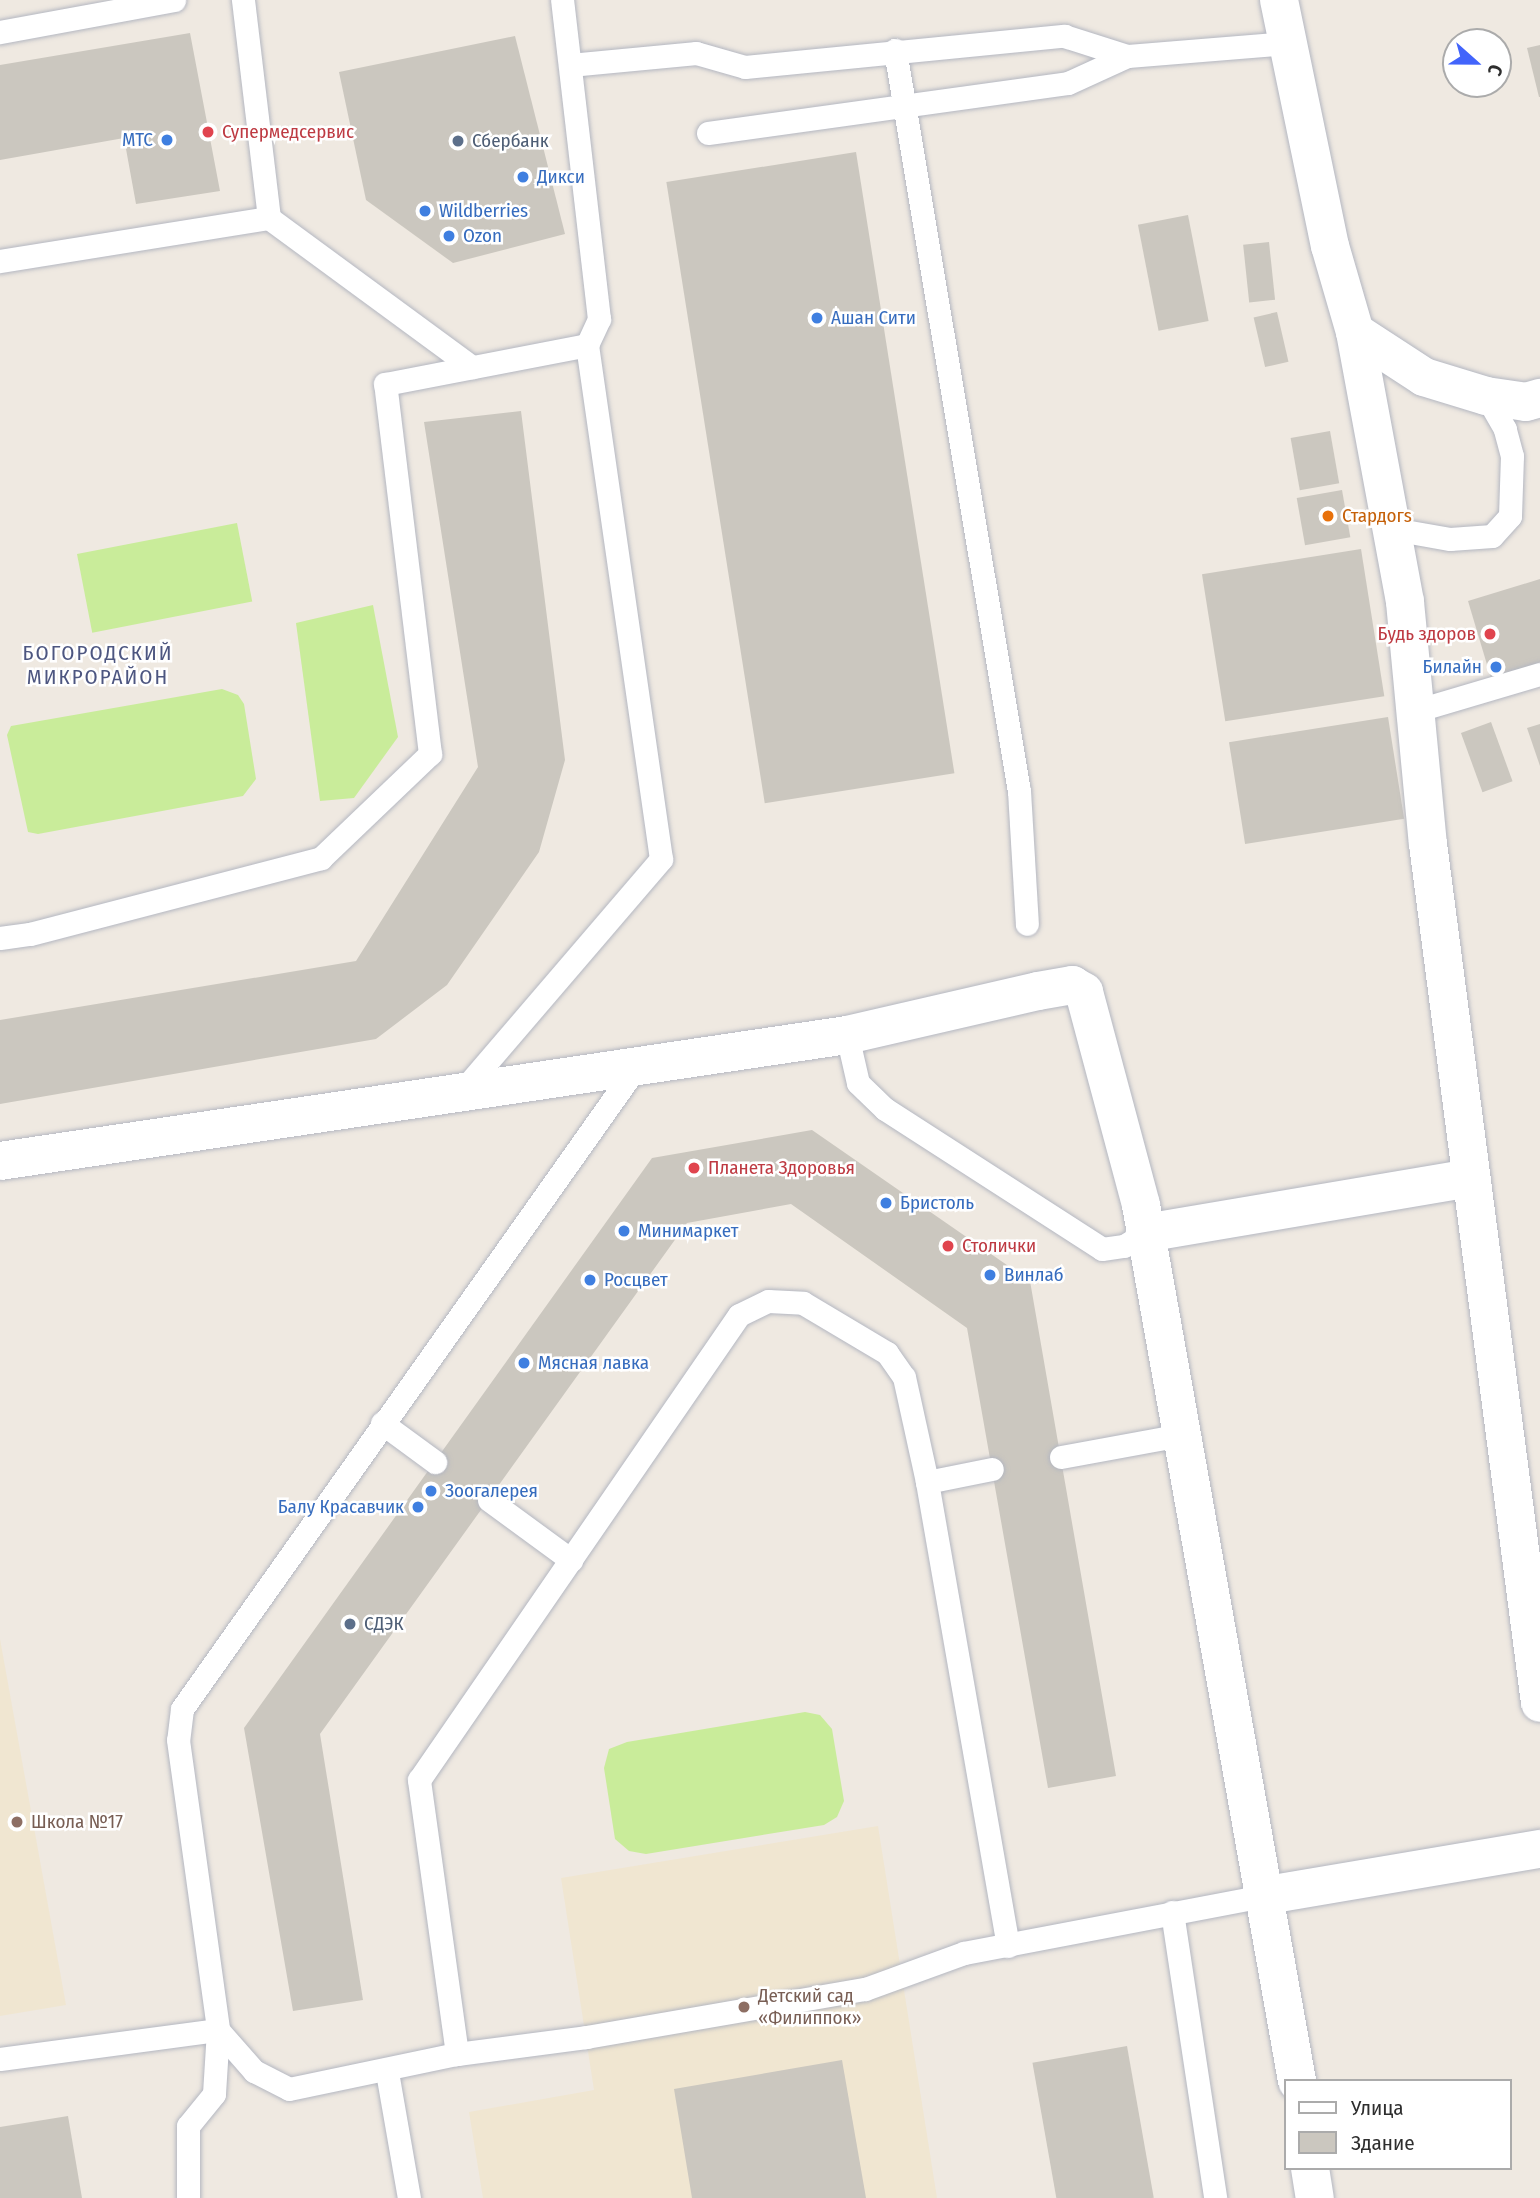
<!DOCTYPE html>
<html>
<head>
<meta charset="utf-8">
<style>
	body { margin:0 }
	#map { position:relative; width:1540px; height:2198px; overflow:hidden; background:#efe9e1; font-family:"Fira Sans Condensed",sans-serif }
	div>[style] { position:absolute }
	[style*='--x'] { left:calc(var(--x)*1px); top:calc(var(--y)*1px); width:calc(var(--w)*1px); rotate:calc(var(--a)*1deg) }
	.education>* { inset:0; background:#f0e6d1 }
	.pitch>* { inset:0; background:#c9ec9a; transform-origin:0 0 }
	.building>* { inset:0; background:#cbc7bf; transform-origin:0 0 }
	.roads { filter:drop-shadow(0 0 2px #b4b7c1) drop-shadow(0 0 2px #b4b7c1) }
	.lane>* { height:23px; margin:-11.5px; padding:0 11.5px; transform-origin:11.5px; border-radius:11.5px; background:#fff }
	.street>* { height:38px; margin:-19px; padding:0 19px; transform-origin:19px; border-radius:19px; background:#fff }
	.secondary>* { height:38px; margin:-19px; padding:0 19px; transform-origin:19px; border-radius:19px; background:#fff }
	.dots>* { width:19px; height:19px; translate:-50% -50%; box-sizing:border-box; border:4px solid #fff; border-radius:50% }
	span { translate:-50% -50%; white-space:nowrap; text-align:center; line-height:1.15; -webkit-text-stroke:5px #fff; paint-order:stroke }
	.health-label { font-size:19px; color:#be3a42 }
	.left { translate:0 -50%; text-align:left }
	.right { translate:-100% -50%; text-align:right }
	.shop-label { font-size:19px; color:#366cbe }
	.service-label { font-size:19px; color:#4e5e75 }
	.food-label { font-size:19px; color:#c56008 }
	.education-label { font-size:19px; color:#785e54 }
	.neighbourhood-label { font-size:21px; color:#4d5680; letter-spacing:2px }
	.legend { position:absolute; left:1284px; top:2079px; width:228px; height:91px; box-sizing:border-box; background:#fff; border:2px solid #ababab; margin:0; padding:9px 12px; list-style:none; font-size:21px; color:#2e2e2e }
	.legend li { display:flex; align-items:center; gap:14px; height:35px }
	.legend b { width:35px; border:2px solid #ababab }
	.north { position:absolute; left:1442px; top:28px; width:70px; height:70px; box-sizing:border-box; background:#fff; border:2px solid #ababab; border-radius:50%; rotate:111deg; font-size:19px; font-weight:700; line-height:28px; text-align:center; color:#2e2e2e }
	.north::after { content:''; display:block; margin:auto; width:24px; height:32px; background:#4264fb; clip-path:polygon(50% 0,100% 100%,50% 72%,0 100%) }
</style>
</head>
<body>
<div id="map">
	<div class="education">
		<div style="clip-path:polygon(0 1639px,66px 2005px,0 2016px)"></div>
		<div style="clip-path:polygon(878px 1826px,937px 2198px,483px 2198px,469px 2112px,594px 2090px,561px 1878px)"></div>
	</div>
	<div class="pitch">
		<div style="left:237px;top:523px;width:80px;height:163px;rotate:79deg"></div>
		<div style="clip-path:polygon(373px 605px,398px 737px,354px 798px,320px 801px,296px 623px)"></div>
		<div style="clip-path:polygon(222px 689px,238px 695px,244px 704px,256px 779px,243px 796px,38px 834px,28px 832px,7px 735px,11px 726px)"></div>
		<div style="clip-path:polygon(805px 1712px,820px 1715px,832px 1729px,844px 1801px,837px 1817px,824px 1825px,646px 1854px,629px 1851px,615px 1839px,604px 1768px,609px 1749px,627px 1742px)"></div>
	</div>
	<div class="building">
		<div style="clip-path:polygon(190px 33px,220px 191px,136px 204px,124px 138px,0 160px,0 65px)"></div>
		<div style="clip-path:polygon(515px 36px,565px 234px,453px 263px,366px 200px,339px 72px)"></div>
		<div style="clip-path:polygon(1540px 45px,1540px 97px,1539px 97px,1527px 48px)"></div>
		<div style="left:856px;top:152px;width:629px;height:192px;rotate:81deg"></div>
		<div style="left:1188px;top:215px;width:108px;height:51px;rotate:79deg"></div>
		<div style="left:1269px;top:242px;width:58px;height:26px;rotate:84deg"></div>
		<div style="left:1277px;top:312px;width:51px;height:24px;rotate:77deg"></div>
		<div style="clip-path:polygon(521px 411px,565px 760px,539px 852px,447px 985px,376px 1039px,0 1104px,0 1020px,356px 961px,478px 767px,424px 422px)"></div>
		<div style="left:1330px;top:431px;width:53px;height:40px;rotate:80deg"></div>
		<div style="left:1342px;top:490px;width:48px;height:46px;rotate:80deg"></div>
		<div style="left:1361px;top:549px;width:149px;height:161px;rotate:81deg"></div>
		<div style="clip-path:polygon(1540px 579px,1540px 663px,1491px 678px,1468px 601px)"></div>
		<div style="left:1388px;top:717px;width:103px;height:161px;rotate:81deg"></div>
		<div style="left:1491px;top:722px;width:63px;height:32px;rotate:70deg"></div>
		<div style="clip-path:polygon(1540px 724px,1540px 766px,1527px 728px)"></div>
		<div style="clip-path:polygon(812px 1130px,1030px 1281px,1116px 1776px,1048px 1788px,967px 1328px,791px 1204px,687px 1223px,320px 1734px,363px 2000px,293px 2011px,244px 1728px,652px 1158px)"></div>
		<div style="left:1127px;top:2046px;width:154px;height:96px;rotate:80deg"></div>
		<div style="clip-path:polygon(842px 2060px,866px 2198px,692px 2198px,674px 2089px)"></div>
		<div style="clip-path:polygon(68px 2116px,82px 2198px,0 2198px,0 2127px)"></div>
	</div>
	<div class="roads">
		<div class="lane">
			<div style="--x:243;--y:0;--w:220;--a:83.2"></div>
			<div style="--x:269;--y:218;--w:252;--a:36.3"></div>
			<div style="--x:0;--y:32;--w:177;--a:-10.4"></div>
			<div style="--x:895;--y:50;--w:751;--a:80.5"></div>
			<div style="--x:1019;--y:791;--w:133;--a:86.6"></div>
			<div style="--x:570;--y:65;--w:127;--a:-5.4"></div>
			<div style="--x:696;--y:53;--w:51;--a:15.9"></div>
			<div style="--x:745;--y:67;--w:321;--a:-5.6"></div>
			<div style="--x:1064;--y:36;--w:66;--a:17.6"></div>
			<div style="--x:708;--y:133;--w:363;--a:-7.9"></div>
			<div style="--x:1068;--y:83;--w:65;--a:-24.6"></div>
			<div style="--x:1127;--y:56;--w:162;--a:-4.6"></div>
			<div style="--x:0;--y:261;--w:272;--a:-9.1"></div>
			<div style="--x:1393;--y:529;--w:58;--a:10"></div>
			<div style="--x:1450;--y:539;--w:42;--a:-4.1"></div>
			<div style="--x:1492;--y:536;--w:27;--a:-48"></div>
			<div style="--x:1510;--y:516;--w:60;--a:-88.1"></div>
			<div style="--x:1512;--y:456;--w:28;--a:-105"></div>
			<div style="--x:1505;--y:429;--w:38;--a:-120"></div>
			<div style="--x:1415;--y:711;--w:130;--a:-16.5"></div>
			<div style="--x:0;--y:938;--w:30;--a:-8"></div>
			<div style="--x:30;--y:934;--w:301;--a:-14.6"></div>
			<div style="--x:321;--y:858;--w:151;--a:-43.7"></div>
			<div style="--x:430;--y:754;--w:373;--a:-96.9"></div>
			<div style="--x:385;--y:384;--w:206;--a:-10.9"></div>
			<div style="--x:847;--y:1035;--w:49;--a:77.1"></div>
			<div style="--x:858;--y:1083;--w:37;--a:44"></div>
			<div style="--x:885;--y:1109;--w:258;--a:32.8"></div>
			<div style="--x:1102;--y:1249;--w:22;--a:-8"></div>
			<div style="--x:1124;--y:1246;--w:25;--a:-32"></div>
			<div style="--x:639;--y:1063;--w:791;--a:125.28"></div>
			<div style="--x:182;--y:1709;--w:31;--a:97"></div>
			<div style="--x:178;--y:1740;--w:293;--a:82.1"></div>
			<div style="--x:218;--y:2030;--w:55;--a:48.7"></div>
			<div style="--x:254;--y:2071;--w:39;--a:27"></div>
			<div style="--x:289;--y:2089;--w:172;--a:-11.8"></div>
			<div style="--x:457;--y:2054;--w:277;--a:-97.9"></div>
			<div style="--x:419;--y:1780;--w:564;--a:-55.47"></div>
			<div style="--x:739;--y:1315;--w:32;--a:-26"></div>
			<div style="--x:768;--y:1301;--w:35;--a:3"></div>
			<div style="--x:803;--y:1303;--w:98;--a:30.8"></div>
			<div style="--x:887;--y:1353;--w:29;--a:55"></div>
			<div style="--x:904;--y:1377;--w:107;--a:77.6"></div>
			<div style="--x:927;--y:1482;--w:471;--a:80.1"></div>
			<div style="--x:464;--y:1089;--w:303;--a:-49.4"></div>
			<div style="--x:661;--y:859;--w:519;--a:-98.19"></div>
			<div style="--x:587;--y:345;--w:29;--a:-65"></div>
			<div style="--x:599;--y:319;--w:321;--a:-96.6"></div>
			<div style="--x:382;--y:1423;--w:66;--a:36.3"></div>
			<div style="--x:1061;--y:1457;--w:122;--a:-10.4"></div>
			<div style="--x:927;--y:1482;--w:66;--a:-11.3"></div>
			<div style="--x:489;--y:1500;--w:102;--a:36.2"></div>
			<div style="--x:1172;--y:1912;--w:289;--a:81.4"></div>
			<div style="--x:457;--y:2054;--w:130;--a:-7.5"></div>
			<div style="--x:586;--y:2037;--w:283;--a:-9.8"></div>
			<div style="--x:865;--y:1989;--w:105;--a:-20"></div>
			<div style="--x:964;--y:1953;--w:309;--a:-10.8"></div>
			<div style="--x:0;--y:2059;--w:220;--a:-7.6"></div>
			<div style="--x:218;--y:2030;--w:64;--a:93.6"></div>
			<div style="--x:214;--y:2094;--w:41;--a:129.1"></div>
			<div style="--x:188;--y:2126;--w:72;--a:90"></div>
			<div style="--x:387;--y:2072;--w:128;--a:80.1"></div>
		</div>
		<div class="street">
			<div style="--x:0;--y:1161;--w:856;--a:-8.46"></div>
			<div style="--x:847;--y:1035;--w:196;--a:-13"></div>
			<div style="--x:1038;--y:991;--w:35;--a:-10"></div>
			<div style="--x:1072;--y:985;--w:14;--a:30"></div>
			<div style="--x:1084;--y:992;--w:220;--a:75"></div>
			<div style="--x:1141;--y:1205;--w:890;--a:79.9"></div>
			<div style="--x:1145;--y:1233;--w:329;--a:-9.6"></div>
			<div style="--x:1267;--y:1895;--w:277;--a:-9.6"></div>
			<div style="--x:1310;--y:2168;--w:30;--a:81"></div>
		</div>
		<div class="secondary">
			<div style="--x:1279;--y:0;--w:251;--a:78.3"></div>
			<div style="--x:1330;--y:246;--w:90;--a:73.8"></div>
			<div style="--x:1355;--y:332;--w:275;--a:79.5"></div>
			<div style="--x:1405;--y:602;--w:243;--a:84.6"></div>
			<div style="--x:1428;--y:844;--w:866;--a:82.57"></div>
			<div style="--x:1355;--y:332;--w:82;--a:33.1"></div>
			<div style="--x:1424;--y:377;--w:65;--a:17"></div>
			<div style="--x:1486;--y:396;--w:40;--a:8.5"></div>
			<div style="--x:1526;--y:402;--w:15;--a:-16"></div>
		</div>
	</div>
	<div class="dots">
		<div style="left:208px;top:132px;background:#e0444e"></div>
		<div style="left:167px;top:140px;background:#3f7fe0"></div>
		<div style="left:458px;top:141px;background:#5c6f8a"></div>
		<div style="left:523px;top:177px;background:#3f7fe0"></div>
		<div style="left:425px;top:211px;background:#3f7fe0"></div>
		<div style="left:449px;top:236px;background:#3f7fe0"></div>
		<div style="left:817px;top:318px;background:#3f7fe0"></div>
		<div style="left:1328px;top:516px;background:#e8710a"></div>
		<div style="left:1490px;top:634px;background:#e0444e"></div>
		<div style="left:1496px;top:667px;background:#3f7fe0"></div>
		<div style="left:694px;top:1168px;background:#e0444e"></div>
		<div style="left:886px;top:1203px;background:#3f7fe0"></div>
		<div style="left:624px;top:1231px;background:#3f7fe0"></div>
		<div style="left:948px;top:1246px;background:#e0444e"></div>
		<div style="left:990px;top:1275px;background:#3f7fe0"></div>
		<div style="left:590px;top:1280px;background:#3f7fe0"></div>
		<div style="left:524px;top:1363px;background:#3f7fe0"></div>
		<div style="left:431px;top:1491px;background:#3f7fe0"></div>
		<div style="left:418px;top:1507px;background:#3f7fe0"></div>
		<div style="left:350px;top:1624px;background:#5c6f8a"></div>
		<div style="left:17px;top:1822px;background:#8d6e63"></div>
		<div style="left:744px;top:2007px;background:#8d6e63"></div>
	</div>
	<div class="health-label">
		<span class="left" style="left:222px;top:132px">Супермедсервис</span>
		<span class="right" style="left:1476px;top:634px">Будь здоров</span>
		<span class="left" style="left:708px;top:1168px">Планета Здоровья</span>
		<span class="left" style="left:962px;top:1246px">Столички</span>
	</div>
	<div class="shop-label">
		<span class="right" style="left:153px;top:140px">МТС</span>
		<span class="left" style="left:537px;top:177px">Дикси</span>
		<span class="left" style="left:439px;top:211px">Wildberries</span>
		<span class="left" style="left:463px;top:236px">Ozon</span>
		<span class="left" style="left:831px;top:318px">Ашан Сити</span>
		<span class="right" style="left:1482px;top:667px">Билайн</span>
		<span class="left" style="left:900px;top:1203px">Бристоль</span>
		<span class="left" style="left:638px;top:1231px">Минимаркет</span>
		<span class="left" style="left:1004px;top:1275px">Винлаб</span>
		<span class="left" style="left:604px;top:1280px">Росцвет</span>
		<span class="left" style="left:538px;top:1363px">Мясная лавка</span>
		<span class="left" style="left:445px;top:1491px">Зоогалерея</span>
		<span class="right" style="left:404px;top:1507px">Балу Красавчик</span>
	</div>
	<div class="service-label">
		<span class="left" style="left:472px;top:141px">Сбербанк</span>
		<span class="left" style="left:364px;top:1624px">СДЭК</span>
	</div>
	<div class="food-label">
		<span class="left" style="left:1342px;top:516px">Стардогs</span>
	</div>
	<div class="education-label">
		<span class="left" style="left:31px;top:1822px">Школа №17</span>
		<span class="left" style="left:758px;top:2007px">Детский сад<br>«Филиппок»</span>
	</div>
	<div class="neighbourhood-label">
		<span style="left:98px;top:665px">БОГОРОДСКИЙ<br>МИКРОРАЙОН</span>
	</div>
	<ul class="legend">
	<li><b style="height:9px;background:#fff"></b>Улица</li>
	<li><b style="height:19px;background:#cbc7bf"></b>Здание</li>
	</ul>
	<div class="north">С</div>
</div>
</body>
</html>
